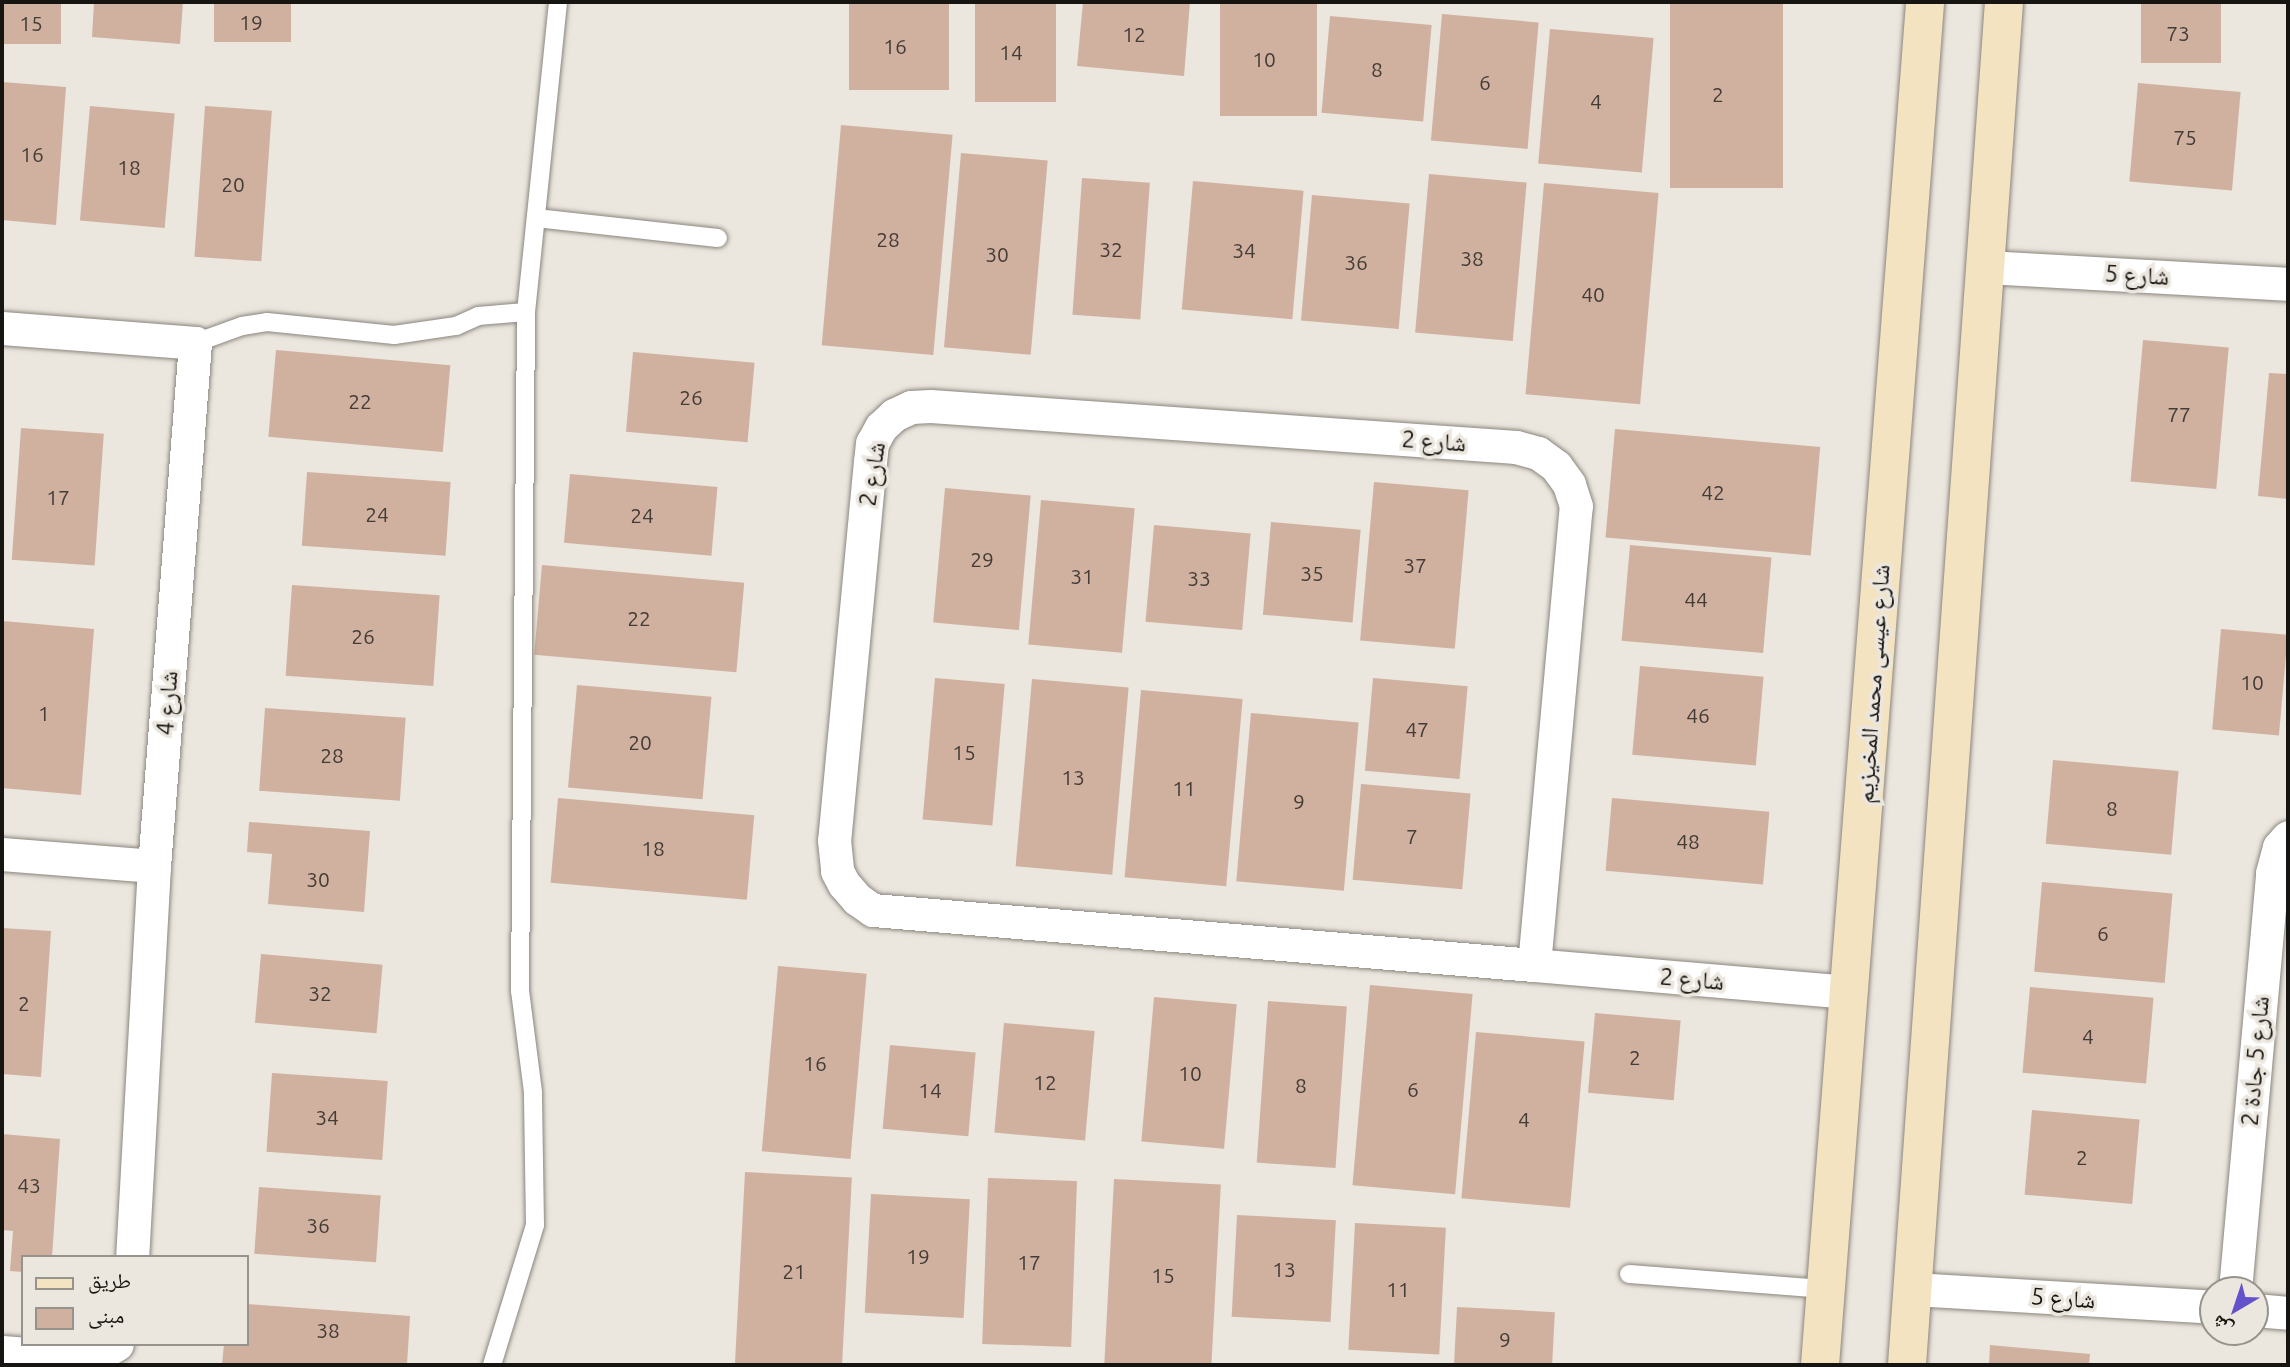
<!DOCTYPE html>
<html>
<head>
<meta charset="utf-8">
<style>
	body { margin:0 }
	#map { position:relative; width:2290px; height:1367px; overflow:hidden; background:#ebe6de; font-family:Ubuntu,"Noto Naskh Arabic",sans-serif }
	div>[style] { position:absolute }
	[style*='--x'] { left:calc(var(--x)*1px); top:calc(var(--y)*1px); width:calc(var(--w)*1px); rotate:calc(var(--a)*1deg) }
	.building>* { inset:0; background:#d0b1a0; transform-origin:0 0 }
	.roads { filter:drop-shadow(0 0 2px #8a867e) drop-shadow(0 0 2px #8a867e) }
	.lane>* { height:18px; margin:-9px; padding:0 9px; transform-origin:9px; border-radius:9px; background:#fff }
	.street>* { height:33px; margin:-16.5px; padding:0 16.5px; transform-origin:16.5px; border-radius:16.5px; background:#fff }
	.secondary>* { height:38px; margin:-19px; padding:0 19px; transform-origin:19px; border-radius:19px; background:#f4e3c1 }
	span { translate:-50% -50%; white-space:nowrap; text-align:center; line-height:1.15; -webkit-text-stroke:7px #ebe6de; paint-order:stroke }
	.number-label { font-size:21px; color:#443c36 }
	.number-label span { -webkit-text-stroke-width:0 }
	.street-label { font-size:24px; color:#161512 }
	.frame { position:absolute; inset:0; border:4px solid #161512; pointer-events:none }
	.legend { position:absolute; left:21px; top:1255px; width:228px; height:91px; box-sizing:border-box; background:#ebe6de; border:2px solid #96928c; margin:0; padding:9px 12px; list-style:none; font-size:21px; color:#161512 }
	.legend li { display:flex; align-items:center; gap:14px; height:35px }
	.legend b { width:35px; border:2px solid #96928c }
	.north { position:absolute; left:2199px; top:1276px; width:70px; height:70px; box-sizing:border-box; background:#ebe6de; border:2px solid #96928c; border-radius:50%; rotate:219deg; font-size:19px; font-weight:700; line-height:28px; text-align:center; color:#161512 }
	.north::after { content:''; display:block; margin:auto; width:24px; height:32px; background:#6452cb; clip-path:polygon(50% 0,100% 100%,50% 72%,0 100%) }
</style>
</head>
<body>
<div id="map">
	<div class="building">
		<div style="left:2px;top:2px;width:59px;height:42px"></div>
		<div style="clip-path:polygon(94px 2px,183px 2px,180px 44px,92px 37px)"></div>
		<div style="left:214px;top:2px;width:77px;height:40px"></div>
		<div style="left:849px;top:2px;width:100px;height:88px"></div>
		<div style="left:975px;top:2px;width:81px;height:100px"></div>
		<div style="clip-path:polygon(1083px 2px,1190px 2px,1184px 76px,1077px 66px)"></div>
		<div style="left:1220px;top:2px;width:97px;height:114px"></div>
		<div style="left:1670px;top:2px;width:113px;height:186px"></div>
		<div style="left:2141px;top:2px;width:80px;height:61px"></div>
		<div style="left:1442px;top:14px;width:97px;height:127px;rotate:5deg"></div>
		<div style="left:1330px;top:16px;width:102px;height:97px;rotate:5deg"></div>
		<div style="left:1550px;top:29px;width:104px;height:135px;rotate:5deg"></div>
		<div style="clip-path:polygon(2px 82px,66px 87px,56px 225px,2px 220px)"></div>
		<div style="left:2138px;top:83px;width:103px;height:99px;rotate:5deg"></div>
		<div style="left:90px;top:106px;width:85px;height:115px;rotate:5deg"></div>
		<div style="left:205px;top:106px;width:67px;height:151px;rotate:4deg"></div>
		<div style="left:841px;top:125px;width:112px;height:221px;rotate:5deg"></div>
		<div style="left:961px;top:153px;width:87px;height:195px;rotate:5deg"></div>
		<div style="left:1429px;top:174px;width:98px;height:159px;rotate:5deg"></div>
		<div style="left:1082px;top:178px;width:68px;height:137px;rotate:4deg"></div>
		<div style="left:1193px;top:181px;width:111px;height:129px;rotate:5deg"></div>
		<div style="left:1544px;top:183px;width:115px;height:212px;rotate:5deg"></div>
		<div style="left:1312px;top:195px;width:98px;height:126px;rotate:5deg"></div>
		<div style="left:2143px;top:340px;width:86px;height:142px;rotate:5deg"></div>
		<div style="left:276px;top:350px;width:175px;height:87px;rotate:5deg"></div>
		<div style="left:633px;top:352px;width:122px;height:80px;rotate:5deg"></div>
		<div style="clip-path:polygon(2269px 373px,2288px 374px,2288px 499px,2258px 496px)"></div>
		<div style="left:21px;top:428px;width:83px;height:132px;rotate:4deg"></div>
		<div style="left:1615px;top:429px;width:206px;height:109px;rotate:5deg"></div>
		<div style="left:307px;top:472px;width:144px;height:74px;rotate:4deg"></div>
		<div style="left:570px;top:474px;width:148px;height:69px;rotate:5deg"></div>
		<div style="left:1374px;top:482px;width:95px;height:159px;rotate:5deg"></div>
		<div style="left:945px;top:488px;width:86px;height:135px;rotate:5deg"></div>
		<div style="left:1041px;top:500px;width:94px;height:145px;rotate:5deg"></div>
		<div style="left:1271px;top:522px;width:90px;height:93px;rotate:5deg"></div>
		<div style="left:1154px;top:525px;width:97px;height:97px;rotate:5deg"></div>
		<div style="left:1630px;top:545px;width:142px;height:96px;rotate:5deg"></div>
		<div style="left:542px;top:565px;width:203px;height:90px;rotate:5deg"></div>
		<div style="left:292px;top:585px;width:148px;height:91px;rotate:4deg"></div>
		<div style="clip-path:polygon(3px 621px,94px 629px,81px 795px,2px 788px)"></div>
		<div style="left:2221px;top:629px;width:67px;height:101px;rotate:5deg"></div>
		<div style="left:1640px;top:666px;width:124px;height:89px;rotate:5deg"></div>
		<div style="left:935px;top:678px;width:70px;height:142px;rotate:5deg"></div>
		<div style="left:1373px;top:678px;width:95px;height:93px;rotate:5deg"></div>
		<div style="left:1032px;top:679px;width:97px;height:188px;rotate:5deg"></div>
		<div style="left:577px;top:685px;width:135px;height:103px;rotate:5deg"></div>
		<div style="left:1141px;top:690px;width:102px;height:188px;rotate:5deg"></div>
		<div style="left:265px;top:708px;width:141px;height:83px;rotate:4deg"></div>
		<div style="left:1251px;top:713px;width:108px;height:169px;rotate:5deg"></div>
		<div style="left:2053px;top:760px;width:126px;height:84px;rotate:5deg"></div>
		<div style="left:1361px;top:784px;width:110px;height:96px;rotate:5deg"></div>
		<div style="left:558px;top:798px;width:197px;height:85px;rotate:5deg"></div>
		<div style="left:1612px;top:798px;width:158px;height:73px;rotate:5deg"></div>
		<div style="clip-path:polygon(249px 822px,370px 831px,364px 912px,268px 904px,272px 854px,247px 852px)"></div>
		<div style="left:2042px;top:882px;width:131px;height:90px;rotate:5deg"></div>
		<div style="clip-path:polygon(2px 928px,51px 931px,41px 1077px,2px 1074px)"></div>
		<div style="left:261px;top:954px;width:122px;height:69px;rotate:5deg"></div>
		<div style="left:778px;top:966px;width:89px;height:186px;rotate:5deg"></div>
		<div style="left:1370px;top:985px;width:103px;height:201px;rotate:5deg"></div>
		<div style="left:2030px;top:987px;width:124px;height:86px;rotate:5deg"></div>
		<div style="left:1154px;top:997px;width:83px;height:145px;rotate:5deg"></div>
		<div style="left:1268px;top:1001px;width:79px;height:162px;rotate:4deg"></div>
		<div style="left:1595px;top:1013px;width:86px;height:80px;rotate:5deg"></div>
		<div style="left:1004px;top:1023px;width:91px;height:110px;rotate:5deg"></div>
		<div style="left:1476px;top:1032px;width:109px;height:167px;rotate:5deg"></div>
		<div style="left:890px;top:1045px;width:86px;height:84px;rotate:5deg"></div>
		<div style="left:272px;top:1073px;width:116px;height:79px;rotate:4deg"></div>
		<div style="left:2032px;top:1110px;width:108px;height:85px;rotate:5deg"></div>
		<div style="clip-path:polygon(2px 1134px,60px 1139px,52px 1257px,23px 1257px,23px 1272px,10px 1271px,13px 1231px,2px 1230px)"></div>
		<div style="left:745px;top:1172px;width:107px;height:193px;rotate:3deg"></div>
		<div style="left:988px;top:1178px;width:89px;height:166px;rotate:2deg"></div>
		<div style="left:1114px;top:1179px;width:107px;height:186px;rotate:3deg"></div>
		<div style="left:259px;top:1187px;width:122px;height:67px;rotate:4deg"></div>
		<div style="left:871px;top:1194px;width:99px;height:119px;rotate:3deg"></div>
		<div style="left:1237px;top:1215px;width:99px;height:102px;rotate:3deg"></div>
		<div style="left:1355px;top:1223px;width:91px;height:127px;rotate:3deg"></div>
		<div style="clip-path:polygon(247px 1304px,410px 1316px,407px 1365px,222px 1365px,224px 1344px,247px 1344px)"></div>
		<div style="left:1457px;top:1307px;width:98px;height:58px;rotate:3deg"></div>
		<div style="clip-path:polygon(1990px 1345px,2090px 1354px,2089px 1365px,1989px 1365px)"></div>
	</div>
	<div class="roads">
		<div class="lane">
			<div style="--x:536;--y:218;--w:183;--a:6.3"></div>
			<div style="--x:195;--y:343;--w:50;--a:-19.9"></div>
			<div style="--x:242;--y:326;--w:25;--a:-9"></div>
			<div style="--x:267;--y:322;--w:128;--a:5.8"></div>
			<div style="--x:394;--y:335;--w:63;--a:-8.3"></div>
			<div style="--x:456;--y:326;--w:24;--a:-24"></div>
			<div style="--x:478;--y:316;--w:48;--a:-4.8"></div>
			<div style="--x:1629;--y:1274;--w:198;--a:4.4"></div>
			<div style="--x:492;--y:1365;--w:146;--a:-72.9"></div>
			<div style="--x:535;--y:1225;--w:133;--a:-90.9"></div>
			<div style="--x:533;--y:1092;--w:102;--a:-97.3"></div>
			<div style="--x:520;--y:991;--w:679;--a:-89.49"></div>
			<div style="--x:526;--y:312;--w:312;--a:-84.1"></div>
		</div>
		<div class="street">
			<div style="--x:1985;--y:267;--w:303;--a:3.2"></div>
			<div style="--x:2;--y:328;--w:194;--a:4.4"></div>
			<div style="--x:195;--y:343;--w:525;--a:94.48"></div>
			<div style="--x:154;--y:866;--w:392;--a:93.2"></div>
			<div style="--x:2;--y:854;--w:152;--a:4.5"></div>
			<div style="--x:1534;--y:965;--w:461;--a:-84.8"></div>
			<div style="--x:1576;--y:506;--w:23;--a:-108"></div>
			<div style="--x:1569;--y:484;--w:22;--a:-126"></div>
			<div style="--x:1556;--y:466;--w:22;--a:-144"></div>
			<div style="--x:1538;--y:453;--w:23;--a:-165"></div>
			<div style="--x:1516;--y:447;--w:587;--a:-176"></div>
			<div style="--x:930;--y:406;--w:19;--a:177"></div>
			<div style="--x:911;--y:407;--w:19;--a:155"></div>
			<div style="--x:894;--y:415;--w:18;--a:137"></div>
			<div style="--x:881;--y:427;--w:18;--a:119"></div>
			<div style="--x:872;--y:443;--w:18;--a:96"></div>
			<div style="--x:870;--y:461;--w:381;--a:95.4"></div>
			<div style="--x:834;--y:840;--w:31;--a:84"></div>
			<div style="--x:837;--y:871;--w:15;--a:62"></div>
			<div style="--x:844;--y:884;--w:20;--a:49"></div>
			<div style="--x:857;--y:899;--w:19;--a:35"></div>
			<div style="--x:873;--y:910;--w:663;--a:4.76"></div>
			<div style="--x:1534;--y:965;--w:317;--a:4.9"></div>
			<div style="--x:1913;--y:1289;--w:301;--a:3.4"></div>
			<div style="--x:2235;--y:1290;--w:419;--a:-84.9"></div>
			<div style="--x:2272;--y:873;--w:27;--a:-75"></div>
			<div style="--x:2279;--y:847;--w:13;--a:-48"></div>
			<div style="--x:2255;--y:1310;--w:33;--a:5"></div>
			<div style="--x:2;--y:1352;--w:90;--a:4.4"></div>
			<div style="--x:92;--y:1359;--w:29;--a:-31"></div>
		</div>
		<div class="secondary">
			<div style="--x:1820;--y:1365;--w:1367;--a:-85.59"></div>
			<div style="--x:1907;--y:1365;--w:1366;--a:-85.93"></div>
		</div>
	</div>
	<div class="number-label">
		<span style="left:251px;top:22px">19</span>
		<span style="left:31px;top:23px">15</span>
		<span style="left:2178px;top:33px">73</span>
		<span style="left:1134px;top:34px">12</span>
		<span style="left:895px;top:46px">16</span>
		<span style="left:1011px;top:52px">14</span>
		<span style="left:1264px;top:59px">10</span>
		<span style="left:1377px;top:69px">8</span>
		<span style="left:1485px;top:82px">6</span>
		<span style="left:1718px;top:94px">2</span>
		<span style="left:1596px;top:101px">4</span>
		<span style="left:2185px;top:137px">75</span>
		<span style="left:32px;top:154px">16</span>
		<span style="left:129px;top:167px">18</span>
		<span style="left:233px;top:184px">20</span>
		<span style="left:888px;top:239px">28</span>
		<span style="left:1111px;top:249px">32</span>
		<span style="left:1244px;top:250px">34</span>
		<span style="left:997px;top:254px">30</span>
		<span style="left:1472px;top:258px">38</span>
		<span style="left:1356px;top:262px">36</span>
		<span style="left:1593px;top:294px">40</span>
		<span style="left:691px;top:397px">26</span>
		<span style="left:360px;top:401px">22</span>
		<span style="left:2179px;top:414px">77</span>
		<span style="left:1713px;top:492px">42</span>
		<span style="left:58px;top:497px">17</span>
		<span style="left:377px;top:514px">24</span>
		<span style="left:642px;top:515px">24</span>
		<span style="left:982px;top:559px">29</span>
		<span style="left:1415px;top:565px">37</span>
		<span style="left:1312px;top:573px">35</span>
		<span style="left:1082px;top:576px">31</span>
		<span style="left:1199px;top:578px">33</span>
		<span style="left:1696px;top:599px">44</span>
		<span style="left:639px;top:618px">22</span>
		<span style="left:363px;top:636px">26</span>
		<span style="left:2252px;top:682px">10</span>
		<span style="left:44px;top:713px">1</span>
		<span style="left:1698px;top:715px">46</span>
		<span style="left:1417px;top:729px">47</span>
		<span style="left:640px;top:742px">20</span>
		<span style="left:964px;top:752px">15</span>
		<span style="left:332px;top:755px">28</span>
		<span style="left:1073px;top:777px">13</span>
		<span style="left:1184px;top:788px">11</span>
		<span style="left:1299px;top:801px">9</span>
		<span style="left:2112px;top:808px">8</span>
		<span style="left:1412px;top:836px">7</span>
		<span style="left:1688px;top:841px">48</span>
		<span style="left:653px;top:848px">18</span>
		<span style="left:318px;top:879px">30</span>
		<span style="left:2103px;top:933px">6</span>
		<span style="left:320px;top:993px">32</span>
		<span style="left:24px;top:1003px">2</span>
		<span style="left:2088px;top:1036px">4</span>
		<span style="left:1635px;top:1057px">2</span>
		<span style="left:815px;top:1063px">16</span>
		<span style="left:1190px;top:1073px">10</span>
		<span style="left:1045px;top:1082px">12</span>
		<span style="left:1301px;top:1085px">8</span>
		<span style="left:1413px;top:1089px">6</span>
		<span style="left:930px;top:1090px">14</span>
		<span style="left:327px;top:1117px">34</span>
		<span style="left:1524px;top:1119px">4</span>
		<span style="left:2082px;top:1157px">2</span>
		<span style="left:29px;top:1185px">43</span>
		<span style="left:318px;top:1225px">36</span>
		<span style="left:918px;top:1256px">19</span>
		<span style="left:1029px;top:1262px">17</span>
		<span style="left:1284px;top:1269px">13</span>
		<span style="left:794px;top:1271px">21</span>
		<span style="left:1163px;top:1275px">15</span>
		<span style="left:1398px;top:1289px">11</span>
		<span style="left:328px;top:1330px">38</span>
		<span style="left:1505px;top:1339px">9</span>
	</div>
	<div class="street-label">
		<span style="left:2137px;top:275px;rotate:3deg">شارع 5</span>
		<span style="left:1434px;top:441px;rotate:4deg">شارع 2</span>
		<span style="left:872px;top:474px;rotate:-81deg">شارع 2</span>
		<span style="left:1873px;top:684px;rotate:-86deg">شارع عيسى محمد المخيزيم</span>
		<span style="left:167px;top:703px;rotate:-86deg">شارع 4</span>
		<span style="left:1692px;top:979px;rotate:5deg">شارع 2</span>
		<span style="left:2255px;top:1061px;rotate:-85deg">شارع 5 جادة 2</span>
		<span style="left:2063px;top:1298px;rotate:4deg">شارع 5</span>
	</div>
	<div class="frame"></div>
	<ul class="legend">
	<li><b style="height:9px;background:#f4e3c1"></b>طريق</li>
	<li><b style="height:19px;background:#d0b1a0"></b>مبنى</li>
	</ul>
	<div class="north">ش</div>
</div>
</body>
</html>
